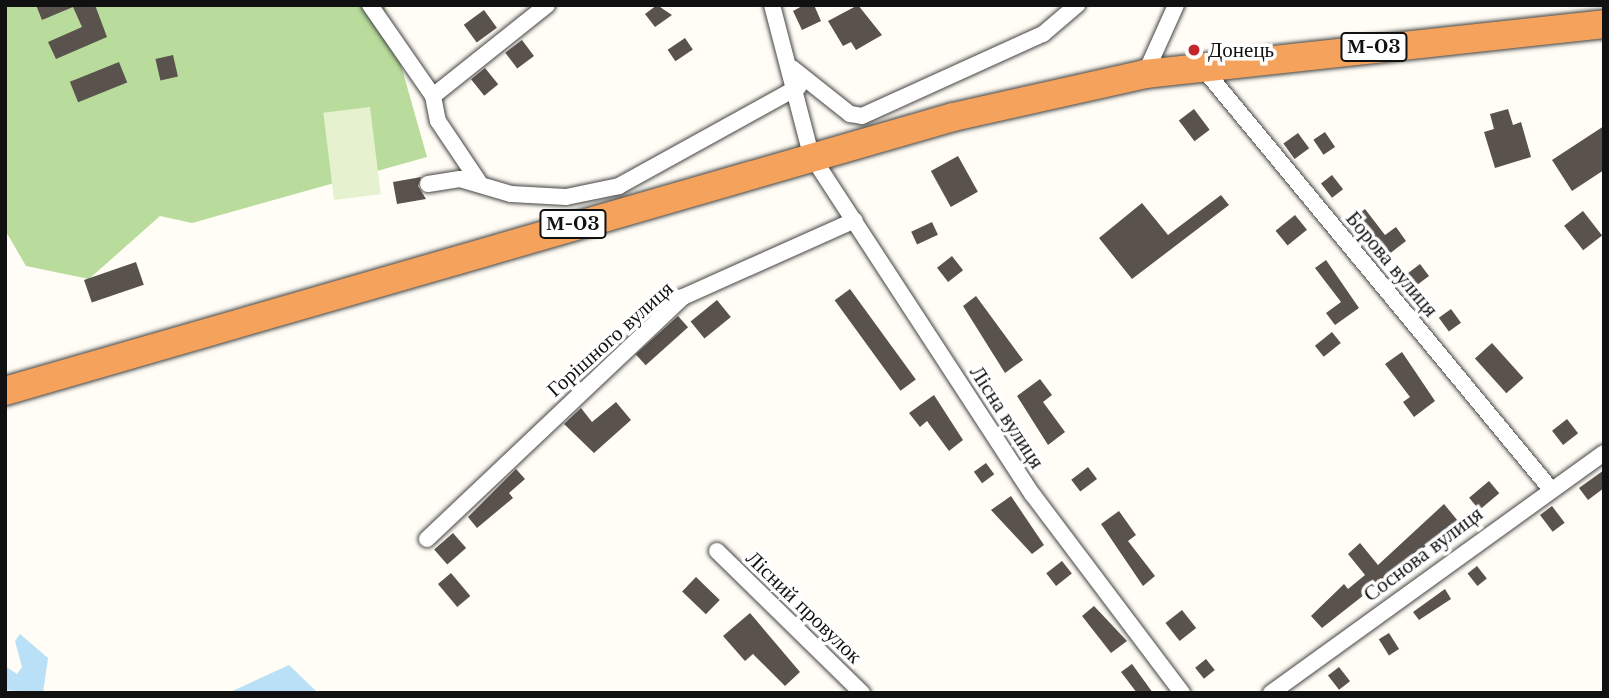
<!DOCTYPE html>
<html>
<head>
<meta charset="utf-8">
<style>
	body { margin:0 }
	#map { position:relative; width:1609px; height:698px; overflow:hidden; background:#fffdf5; font-family:"Libre Baskerville",serif }
	div>[style] { position:absolute }
	[style*='--x'] { left:calc(var(--x)*1px); top:calc(var(--y)*1px); width:calc(var(--w)*1px); rotate:calc(var(--a)*1deg) }
	.forest>* { inset:0; background:#b9dc9c }
	.pitch>* { inset:0; background:#e6f2cf; transform-origin:0 0 }
	.water>* { inset:0; background:#b9e0f7 }
	.building>* { inset:0; background:#5a524d; transform-origin:0 0 }
	.roads { filter:drop-shadow(0 0 2px #444) drop-shadow(0 0 2px #444) }
	.street>* { height:16px; margin:-8px; padding:0 8px; transform-origin:8px; border-radius:8px; background:#fff }
	.highway>* { height:28px; margin:-14px; padding:0 14px; transform-origin:14px; border-radius:14px; background:#f5a25d }
	.dots>* { width:19px; height:19px; translate:-50% -50%; box-sizing:border-box; border:4px solid #fff; border-radius:50% }
	span { translate:-50% -50%; white-space:nowrap; text-align:center; line-height:1.15; -webkit-text-stroke:7px #fff; paint-order:stroke }
	.shield-label span { padding:2px 5px; background:#fff; border:2px solid; border-radius:5px; -webkit-text-stroke-width:0 }
	.shield-label { font-size:19px; color:#111; font-weight:700 }
	.poi-label { font-size:21px; color:#111 }
	.left { translate:0 -50%; text-align:left }
	.street-label { font-size:21px; color:#111 }
	.frame { position:absolute; inset:0; border:7px solid #111; pointer-events:none }
</style>
</head>
<body>
<div id="map">
	<div class="forest">
		<div style="clip-path:polygon(5px 5px,384px 5px,427px 157px,192px 223px,160px 216px,89px 279px,26px 266px,5px 230px)"></div>
	</div>
	<div class="pitch">
		<div style="left:370px;top:107px;width:88px;height:47px;rotate:83deg"></div>
	</div>
	<div class="water">
		<div style="clip-path:polygon(20px 634px,48px 658px,43px 693px,5px 690px,5px 666px,17px 674px,22px 667px,15px 641px)"></div>
		<div style="clip-path:polygon(289px 665px,318px 693px,228px 693px)"></div>
	</div>
	<div class="building">
		<div style="clip-path:polygon(36px 5px,95px 5px,107px 37px,56px 59px,48px 42px,82px 27px,73px 7px,42px 20px)"></div>
		<div style="clip-path:polygon(657px 5px,672px 15px,655px 27px,645px 14px)"></div>
		<div style="clip-path:polygon(804px 5px,814px 5px,821px 21px,802px 30px,793px 11px)"></div>
		<div style="clip-path:polygon(858px 5px,882px 35px,856px 50px,851px 42px,843px 46px,828px 21px)"></div>
		<div style="left:484px;top:10px;width:22px;height:25px;rotate:54deg"></div>
		<div style="left:685px;top:38px;width:14px;height:21px;rotate:56deg"></div>
		<div style="left:522px;top:40px;width:20px;height:21px;rotate:53deg"></div>
		<div style="left:173px;top:55px;width:22px;height:18px;rotate:77deg"></div>
		<div style="left:119px;top:62px;width:22px;height:53px;rotate:68deg"></div>
		<div style="left:485px;top:68px;width:21px;height:18px;rotate:51deg"></div>
		<div style="left:1194px;top:109px;width:26px;height:19px;rotate:53deg"></div>
		<div style="clip-path:polygon(1508px 109px,1513px 125px,1521px 122px,1531px 157px,1495px 168px,1484px 132px,1494px 129px,1490px 114px)"></div>
		<div style="clip-path:polygon(1604px 126px,1604px 170px,1572px 191px,1552px 160px)"></div>
		<div style="left:1325px;top:132px;width:18px;height:14px;rotate:56deg"></div>
		<div style="left:1298px;top:133px;width:19px;height:18px;rotate:54deg"></div>
		<div style="left:958px;top:156px;width:41px;height:31px;rotate:61deg"></div>
		<div style="left:1332px;top:175px;width:18px;height:14px;rotate:52deg"></div>
		<div style="clip-path:polygon(421px 177px,418px 186px,426px 199px,397px 204px,393px 182px)"></div>
		<div style="clip-path:polygon(1221px 195px,1229px 205px,1132px 279px,1099px 238px,1142px 203px,1168px 235px)"></div>
		<div style="clip-path:polygon(1365px 209px,1385px 235px,1396px 227px,1406px 241px,1384px 258px,1351px 220px)"></div>
		<div style="left:1583px;top:211px;width:31px;height:24px;rotate:52deg"></div>
		<div style="left:1295px;top:215px;width:19px;height:25px;rotate:51deg"></div>
		<div style="left:932px;top:222px;width:14px;height:23px;rotate:65deg"></div>
		<div style="left:952px;top:256px;width:18px;height:19px;rotate:52deg"></div>
		<div style="clip-path:polygon(1326px 260px,1359px 308px,1335px 325px,1326px 313px,1341px 302px,1315px 268px)"></div>
		<div style="left:136px;top:262px;width:24px;height:55px;rotate:71deg"></div>
		<div style="left:1420px;top:264px;width:15px;height:21px;rotate:53deg"></div>
		<div style="left:850px;top:289px;width:112px;height:19px;rotate:54deg"></div>
		<div style="clip-path:polygon(976px 296px,1023px 360px,1005px 373px,963px 306px)"></div>
		<div style="left:717px;top:300px;width:22px;height:34px;rotate:51deg"></div>
		<div style="left:1451px;top:309px;width:17px;height:15px;rotate:54deg"></div>
		<div style="left:678px;top:316px;width:15px;height:57px;rotate:48deg"></div>
		<div style="left:1332px;top:332px;width:14px;height:22px;rotate:51deg"></div>
		<div style="left:1492px;top:343px;width:47px;height:23px;rotate:48deg"></div>
		<div style="clip-path:polygon(1402px 352px,1435px 401px,1414px 417px,1403px 402px,1410px 397px,1385px 364px)"></div>
		<div style="clip-path:polygon(1040px 379px,1052px 395px,1043px 402px,1065px 432px,1048px 445px,1017px 396px)"></div>
		<div style="clip-path:polygon(934px 395px,963px 440px,949px 451px,927px 421px,920px 427px,909px 413px)"></div>
		<div style="clip-path:polygon(616px 402px,631px 420px,594px 453px,564px 424px,581px 408px,592px 422px)"></div>
		<div style="left:1567px;top:419px;width:18px;height:19px;rotate:52deg"></div>
		<div style="left:986px;top:463px;width:14px;height:15px;rotate:54deg"></div>
		<div style="left:1088px;top:467px;width:15px;height:21px;rotate:53deg"></div>
		<div style="clip-path:polygon(516px 469px,525px 479px,509px 493px,513px 498px,477px 528px,468px 517px)"></div>
		<div style="clip-path:polygon(1604px 470px,1604px 488px,1588px 500px,1579px 488px)"></div>
		<div style="left:1489px;top:481px;width:16px;height:26px;rotate:50deg"></div>
		<div style="clip-path:polygon(1011px 496px,1044px 545px,1032px 554px,991px 510px)"></div>
		<div style="clip-path:polygon(1444px 504px,1458px 521px,1322px 628px,1311px 616px,1344px 584px,1348px 589px,1365px 575px,1348px 554px,1360px 543px,1378px 565px)"></div>
		<div style="left:1552px;top:506px;width:21px;height:15px;rotate:53deg"></div>
		<div style="clip-path:polygon(1119px 511px,1136px 535px,1128px 541px,1155px 576px,1143px 586px,1101px 524px)"></div>
		<div style="left:453px;top:533px;width:20px;height:25px;rotate:49deg"></div>
		<div style="left:1062px;top:561px;width:16px;height:20px;rotate:52deg"></div>
		<div style="left:1477px;top:566px;width:16px;height:12px;rotate:52deg"></div>
		<div style="left:451px;top:573px;width:30px;height:17px;rotate:50deg"></div>
		<div style="left:696px;top:577px;width:33px;height:20px;rotate:44deg"></div>
		<div style="clip-path:polygon(1445px 589px,1451px 599px,1419px 620px,1413px 612px)"></div>
		<div style="clip-path:polygon(1094px 606px,1127px 641px,1111px 653px,1082px 616px)"></div>
		<div style="left:1182px;top:610px;width:23px;height:21px;rotate:52deg"></div>
		<div style="clip-path:polygon(750px 613px,800px 672px,785px 686px,753px 654px,745px 661px,723px 636px)"></div>
		<div style="left:1389px;top:633px;width:19px;height:12px;rotate:58deg"></div>
		<div style="left:1206px;top:659px;width:14px;height:14px;rotate:51deg"></div>
		<div style="clip-path:polygon(1132px 664px,1153px 693px,1137px 693px,1121px 672px)"></div>
		<div style="left:1339px;top:667px;width:18px;height:14px;rotate:52deg"></div>
	</div>
	<div class="roads">
		<div class="street">
			<div style="--x:370;--y:5;--w:111;--a:55.3"></div>
			<div style="--x:433;--y:96;--w:146;--a:-38.6"></div>
			<div style="--x:772;--y:5;--w:155;--a:75.4"></div>
			<div style="--x:811;--y:155;--w:406;--a:56.9"></div>
			<div style="--x:1033;--y:495;--w:248;--a:53"></div>
			<div style="--x:1202;--y:67;--w:545;--a:50.44"></div>
			<div style="--x:792;--y:68;--w:74;--a:38.4"></div>
			<div style="--x:850;--y:114;--w:12;--a:9"></div>
			<div style="--x:862;--y:116;--w:199;--a:-24.4"></div>
			<div style="--x:1043;--y:34;--w:45;--a:-40.5"></div>
			<div style="--x:1145;--y:74;--w:76;--a:-65.8"></div>
			<div style="--x:433;--y:96;--w:25;--a:79"></div>
			<div style="--x:438;--y:121;--w:73;--a:56.1"></div>
			<div style="--x:428;--y:184;--w:32;--a:-9"></div>
			<div style="--x:460;--y:179;--w:53;--a:16.4"></div>
			<div style="--x:511;--y:194;--w:55;--a:3.1"></div>
			<div style="--x:566;--y:197;--w:54;--a:-11.7"></div>
			<div style="--x:619;--y:186;--w:205;--a:-28.9"></div>
			<div style="--x:427;--y:539;--w:352;--a:-43.4"></div>
			<div style="--x:683;--y:297;--w:188;--a:-24.1"></div>
			<div style="--x:717;--y:551;--w:203;--a:44.4"></div>
			<div style="--x:1271;--y:693;--w:410;--a:-35.8"></div>
		</div>
		<div class="highway">
			<div style="--x:5;--y:391;--w:987;--a:-16.12"></div>
			<div style="--x:953;--y:117;--w:197;--a:-12.6"></div>
			<div style="--x:1145;--y:74;--w:462;--a:-6.2"></div>
		</div>
	</div>
	<div class="dots">
		<div style="left:1194px;top:50px;background:#c4262e"></div>
	</div>
	<div class="shield-label">
		<span style="left:1374px;top:47px">М-03</span>
		<span style="left:573px;top:224px">М-03</span>
	</div>
	<div class="poi-label">
		<span class="left" style="left:1208px;top:50px">Донець</span>
	</div>
	<div class="street-label">
		<span style="left:1392px;top:264px;rotate:50deg">Борова вулиця</span>
		<span style="left:610px;top:339px;rotate:-42deg">Горішного вулиця</span>
		<span style="left:1007px;top:417px;rotate:57deg">Лісна вулиця</span>
		<span style="left:1423px;top:554px;rotate:-37deg">Соснова вулиця</span>
		<span style="left:804px;top:607px;rotate:44deg">Лісний провулок</span>
	</div>
	<div class="frame"></div>
</div>
</body>
</html>
